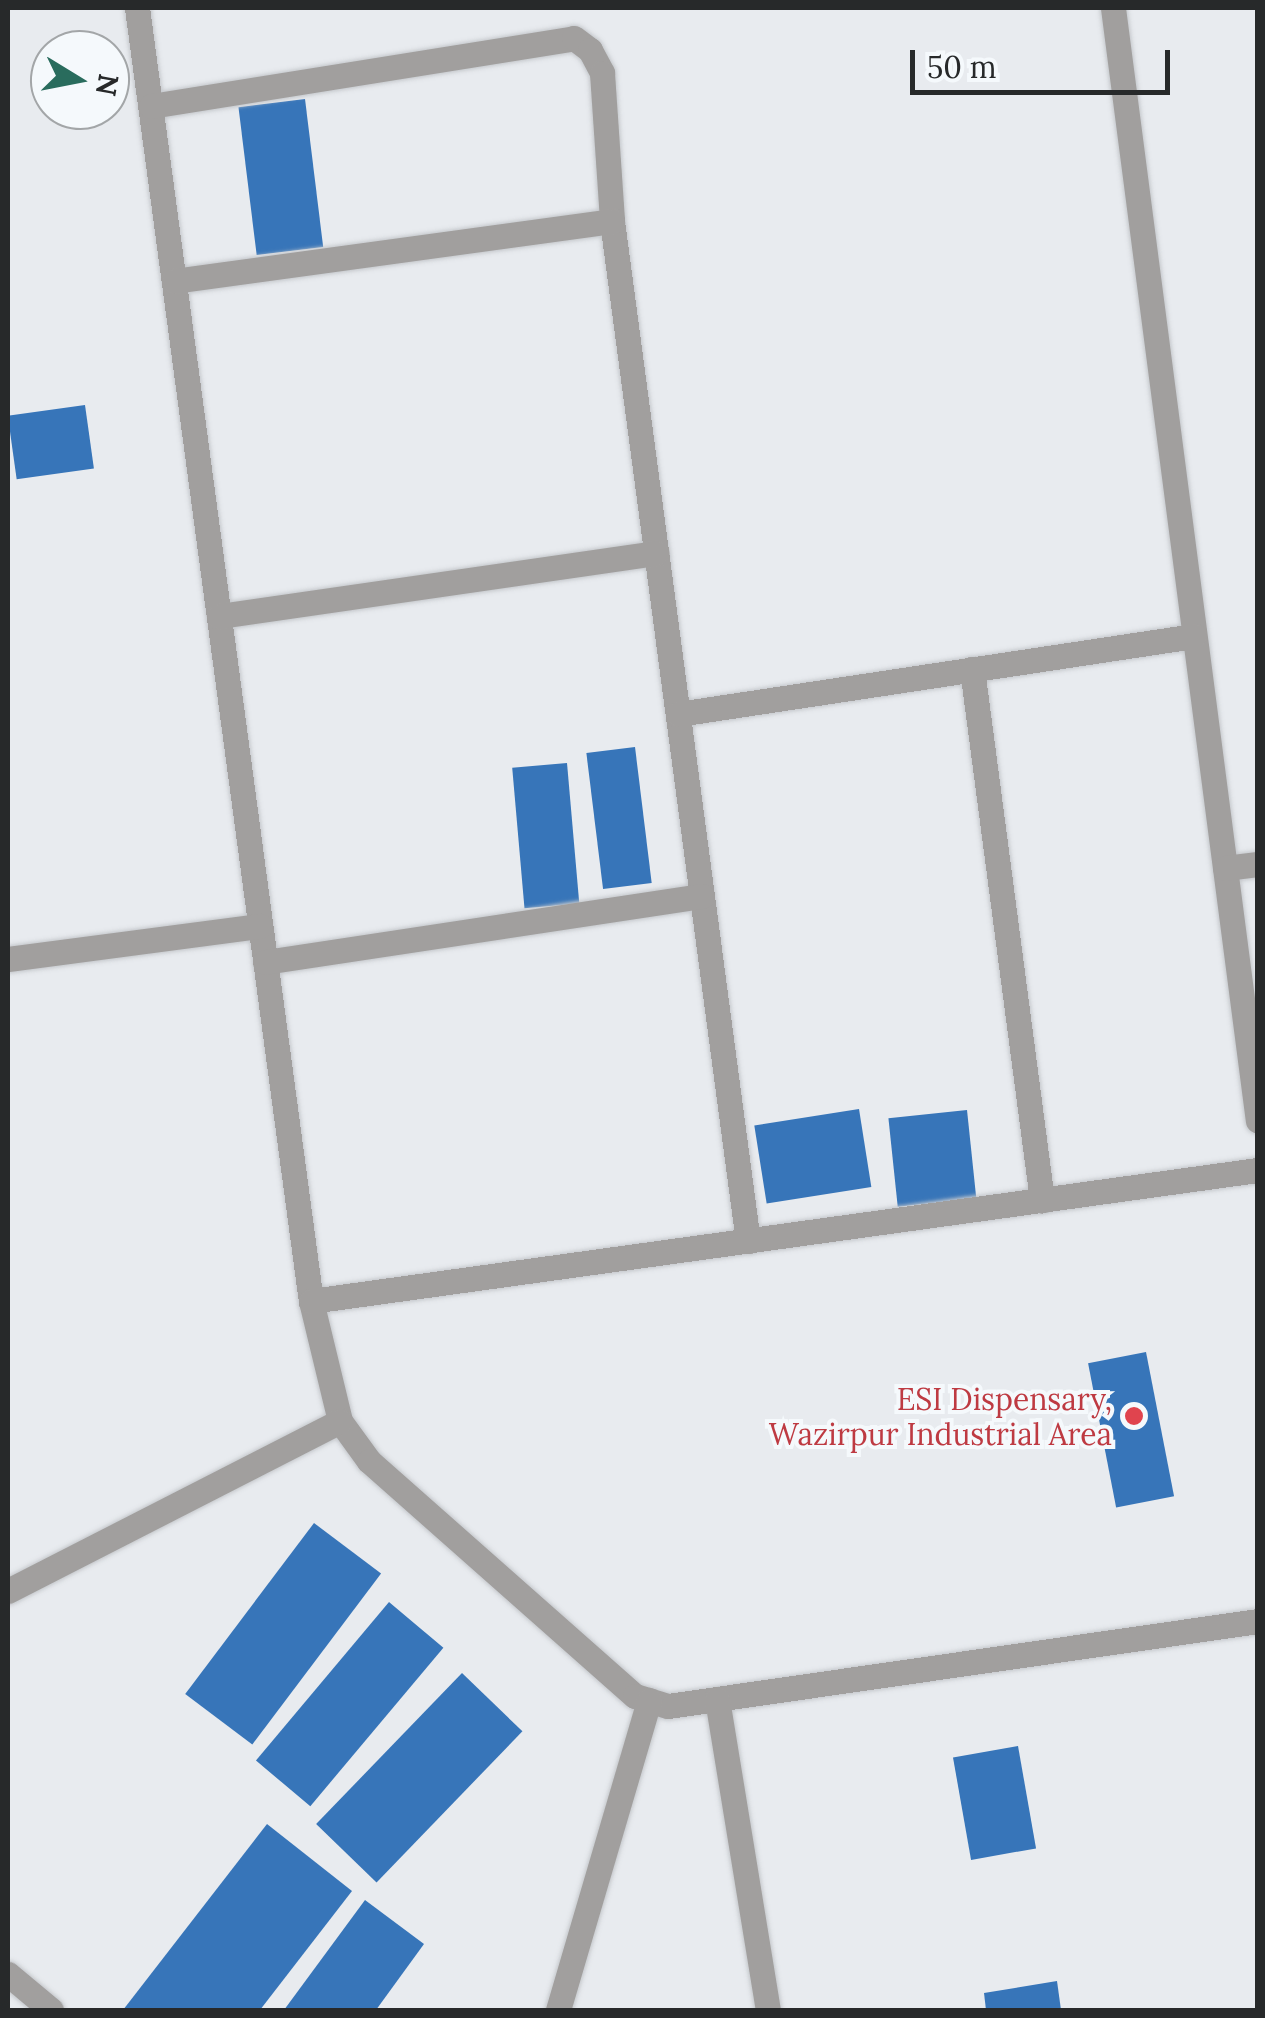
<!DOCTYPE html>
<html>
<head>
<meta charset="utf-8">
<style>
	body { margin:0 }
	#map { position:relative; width:1265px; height:2018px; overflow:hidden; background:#e8ebef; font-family:Lora,serif }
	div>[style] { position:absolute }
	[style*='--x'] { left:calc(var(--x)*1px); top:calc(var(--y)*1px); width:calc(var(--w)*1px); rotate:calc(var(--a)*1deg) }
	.building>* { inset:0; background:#3775b9; transform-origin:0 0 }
	.roads { filter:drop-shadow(0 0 2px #c5c8cc) drop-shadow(0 0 2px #c5c8cc) }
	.minor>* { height:25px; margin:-12.5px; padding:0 12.5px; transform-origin:12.5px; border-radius:12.5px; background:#a19f9e }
	.dots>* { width:28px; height:28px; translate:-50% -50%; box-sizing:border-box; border:5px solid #f5f9fc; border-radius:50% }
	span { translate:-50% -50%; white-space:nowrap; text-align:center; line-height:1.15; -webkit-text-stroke:8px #f5f9fc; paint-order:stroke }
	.health-label { font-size:30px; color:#be3a42 }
	.right { translate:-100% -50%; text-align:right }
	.frame { position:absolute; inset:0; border:10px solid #27292a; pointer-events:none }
	.north { position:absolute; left:30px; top:30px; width:100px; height:100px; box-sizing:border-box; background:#f5f9fc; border:2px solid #a3a6a8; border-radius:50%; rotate:100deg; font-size:28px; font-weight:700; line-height:40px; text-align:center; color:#27292a }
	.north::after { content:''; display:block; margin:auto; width:35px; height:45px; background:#296c5d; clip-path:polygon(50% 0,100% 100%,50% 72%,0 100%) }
	.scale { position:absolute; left:910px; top:50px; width:260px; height:45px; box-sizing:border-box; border:5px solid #27292a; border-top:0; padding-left:12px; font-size:30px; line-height:35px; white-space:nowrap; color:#27292a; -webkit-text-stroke:8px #f5f9fc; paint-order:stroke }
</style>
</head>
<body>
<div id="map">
	<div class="building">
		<div style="left:305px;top:99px;width:149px;height:67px;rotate:83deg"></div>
		<div style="left:85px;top:405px;width:64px;height:78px;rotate:82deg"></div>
		<div style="left:635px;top:747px;width:137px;height:49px;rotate:83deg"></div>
		<div style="left:567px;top:763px;width:141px;height:55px;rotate:85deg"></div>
		<div style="left:859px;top:1109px;width:79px;height:106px;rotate:81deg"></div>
		<div style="left:967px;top:1110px;width:89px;height:79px;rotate:84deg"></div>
		<div style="left:1146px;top:1352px;width:147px;height:59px;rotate:79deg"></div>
		<div style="left:314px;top:1523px;width:84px;height:214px;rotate:37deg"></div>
		<div style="left:389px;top:1602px;width:71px;height:207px;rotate:40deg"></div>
		<div style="left:462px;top:1673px;width:84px;height:210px;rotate:44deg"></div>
		<div style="left:1018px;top:1746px;width:104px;height:66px;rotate:80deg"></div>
		<div style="clip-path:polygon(267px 1824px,352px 1891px,260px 2010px,123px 2010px)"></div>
		<div style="clip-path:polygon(365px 1900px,424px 1944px,376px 2010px,284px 2010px)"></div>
		<div style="clip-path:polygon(1057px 1981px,1061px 2010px,986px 2010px,984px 1993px)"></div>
	</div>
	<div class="roads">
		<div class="minor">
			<div style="--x:137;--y:8;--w:1305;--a:82.34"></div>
			<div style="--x:311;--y:1301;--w:123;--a:76.4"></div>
			<div style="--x:340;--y:1421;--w:49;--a:54.1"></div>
			<div style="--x:369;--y:1461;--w:355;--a:41.5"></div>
			<div style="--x:635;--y:1696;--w:34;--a:17"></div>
			<div style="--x:668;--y:1706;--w:596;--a:-8.2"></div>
			<div style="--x:1113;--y:8;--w:1122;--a:82.58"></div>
			<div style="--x:151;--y:106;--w:428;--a:-9.1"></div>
			<div style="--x:574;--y:38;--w:20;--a:37"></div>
			<div style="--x:590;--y:50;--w:26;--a:62"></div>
			<div style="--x:602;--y:73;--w:148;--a:86.1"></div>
			<div style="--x:612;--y:221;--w:1029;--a:82.41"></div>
			<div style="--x:174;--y:281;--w:442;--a:-7.8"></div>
			<div style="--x:219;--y:616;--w:442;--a:-8.2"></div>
			<div style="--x:972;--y:669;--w:536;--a:82.49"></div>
			<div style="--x:678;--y:714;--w:522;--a:-8.6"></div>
			<div style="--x:1225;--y:868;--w:33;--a:-7"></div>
			<div style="--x:8;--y:959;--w:254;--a:-7.5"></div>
			<div style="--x:265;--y:962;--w:442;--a:-8.6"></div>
			<div style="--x:311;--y:1301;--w:956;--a:-7.88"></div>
			<div style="--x:8;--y:1591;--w:373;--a:-27.1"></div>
			<div style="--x:717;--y:1699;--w:315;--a:80.7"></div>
			<div style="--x:8;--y:1974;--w:56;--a:39.9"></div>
			<div style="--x:558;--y:2010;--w:323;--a:-73.6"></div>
		</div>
	</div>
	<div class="dots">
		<div style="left:1134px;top:1416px;background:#e0444e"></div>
	</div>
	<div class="health-label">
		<span class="right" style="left:1112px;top:1416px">ESI Dispensary,<br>Wazirpur Industrial Area</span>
	</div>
	<div class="frame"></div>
	<div class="north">N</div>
	<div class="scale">50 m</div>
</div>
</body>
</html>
